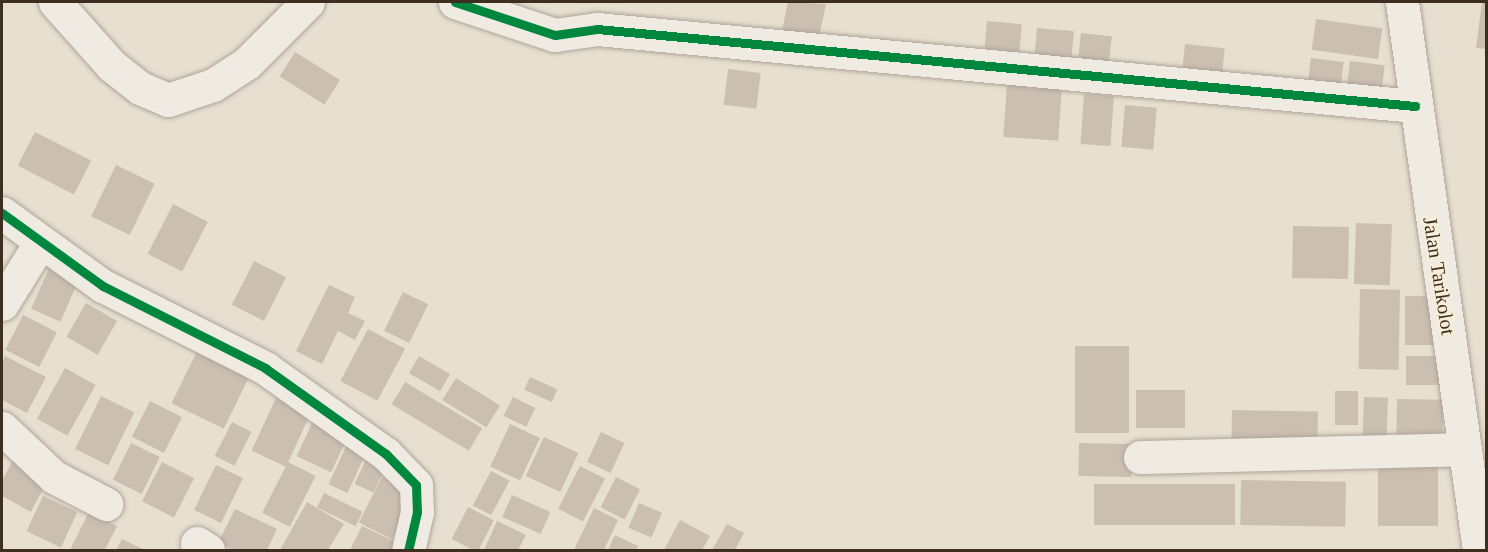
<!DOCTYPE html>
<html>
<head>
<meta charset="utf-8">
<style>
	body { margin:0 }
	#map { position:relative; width:1488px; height:552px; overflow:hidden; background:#e7e0d1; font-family:"Times New Roman",serif }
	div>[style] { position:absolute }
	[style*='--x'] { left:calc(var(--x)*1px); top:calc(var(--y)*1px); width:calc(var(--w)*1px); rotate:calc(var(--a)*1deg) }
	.building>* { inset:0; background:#cbbfb2; transform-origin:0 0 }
	.roads { filter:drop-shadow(0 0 2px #ada599) drop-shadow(0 0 2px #ada599) }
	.minor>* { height:33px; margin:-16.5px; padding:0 16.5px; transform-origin:16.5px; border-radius:16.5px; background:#efebe3 }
	.cycleway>* { height:9px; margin:-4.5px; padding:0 4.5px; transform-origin:4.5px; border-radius:4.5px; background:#00873e }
	span { translate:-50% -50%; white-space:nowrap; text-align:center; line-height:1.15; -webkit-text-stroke:4.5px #f7eed8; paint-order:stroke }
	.street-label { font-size:20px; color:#3d2e20 }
	.frame { position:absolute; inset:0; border:3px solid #3d2e20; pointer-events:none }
</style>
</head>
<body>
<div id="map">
	<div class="building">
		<div style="clip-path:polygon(788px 2px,826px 4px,818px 42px,781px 35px)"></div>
		<div style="clip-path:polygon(1482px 2px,1486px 2px,1486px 49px,1476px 48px)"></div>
		<div style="left:1316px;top:19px;width:67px;height:31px;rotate:8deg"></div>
		<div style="left:987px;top:21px;width:35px;height:37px;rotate:5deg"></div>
		<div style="left:1037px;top:28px;width:37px;height:27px;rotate:5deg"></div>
		<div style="left:1081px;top:33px;width:31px;height:31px;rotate:6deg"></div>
		<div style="left:1185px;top:44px;width:40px;height:30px;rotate:6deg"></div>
		<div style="left:295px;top:52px;width:53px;height:29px;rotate:32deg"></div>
		<div style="left:1311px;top:58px;width:33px;height:25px;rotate:7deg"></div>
		<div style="left:1350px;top:61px;width:35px;height:25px;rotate:7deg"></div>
		<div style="left:728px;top:69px;width:33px;height:36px;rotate:7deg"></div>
		<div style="left:1007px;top:84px;width:55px;height:53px;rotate:4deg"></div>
		<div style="left:1084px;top:94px;width:30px;height:50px;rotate:4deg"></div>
		<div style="left:1125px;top:105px;width:32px;height:42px;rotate:5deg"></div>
		<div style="left:35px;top:132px;width:63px;height:38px;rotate:27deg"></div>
		<div style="left:116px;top:165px;width:43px;height:57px;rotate:26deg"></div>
		<div style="left:173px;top:204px;width:39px;height:56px;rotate:27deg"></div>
		<div style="left:1356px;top:223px;width:36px;height:61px;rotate:2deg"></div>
		<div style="left:1293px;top:226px;width:56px;height:52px;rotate:1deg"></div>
		<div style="left:254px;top:261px;width:36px;height:49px;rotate:27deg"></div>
		<div style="left:51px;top:264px;width:32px;height:49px;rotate:24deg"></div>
		<div style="clip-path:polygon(329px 285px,355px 297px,348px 313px,365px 321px,355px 340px,338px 331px,322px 364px,296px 351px)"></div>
		<div style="left:1360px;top:289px;width:40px;height:80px;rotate:1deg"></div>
		<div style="left:403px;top:292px;width:28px;height:43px;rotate:26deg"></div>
		<div style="left:1405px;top:296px;width:28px;height:49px"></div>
		<div style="left:86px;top:303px;width:36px;height:39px;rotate:30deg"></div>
		<div style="left:23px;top:315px;width:38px;height:39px;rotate:27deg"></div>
		<div style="left:368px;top:329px;width:42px;height:59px;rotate:28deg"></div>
		<div style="left:201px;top:343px;width:58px;height:67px;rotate:26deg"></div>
		<div style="left:1075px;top:346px;width:54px;height:87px"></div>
		<div style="clip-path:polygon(5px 356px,46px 377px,27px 413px,2px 400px,2px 363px)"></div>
		<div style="left:419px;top:356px;width:36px;height:20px;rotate:30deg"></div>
		<div style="left:1406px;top:356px;width:35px;height:29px"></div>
		<div style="left:65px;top:368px;width:35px;height:58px;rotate:29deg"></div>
		<div style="left:530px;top:377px;width:30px;height:14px;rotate:24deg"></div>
		<div style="left:456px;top:378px;width:52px;height:26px;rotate:32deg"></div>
		<div style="left:405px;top:382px;width:90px;height:26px;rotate:31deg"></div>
		<div style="left:1136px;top:390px;width:49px;height:38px"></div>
		<div style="left:1335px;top:391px;width:23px;height:34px"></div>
		<div style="left:101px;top:396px;width:37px;height:59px;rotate:26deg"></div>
		<div style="left:513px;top:397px;width:25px;height:21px;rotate:26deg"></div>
		<div style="left:1364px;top:397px;width:24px;height:39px;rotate:2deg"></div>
		<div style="left:276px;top:398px;width:38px;height:58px;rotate:25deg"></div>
		<div style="left:1397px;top:399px;width:46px;height:39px;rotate:1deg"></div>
		<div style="left:150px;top:401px;width:36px;height:40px;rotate:27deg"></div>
		<div style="left:1232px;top:410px;width:86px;height:31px;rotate:1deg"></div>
		<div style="left:314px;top:419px;width:38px;height:41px;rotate:25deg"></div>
		<div style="left:232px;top:422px;width:22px;height:38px;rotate:27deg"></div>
		<div style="left:510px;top:424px;width:33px;height:47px;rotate:25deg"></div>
		<div style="left:601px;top:432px;width:26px;height:33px;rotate:25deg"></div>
		<div style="left:544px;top:437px;width:38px;height:43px;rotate:25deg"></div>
		<div style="left:350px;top:438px;width:21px;height:51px;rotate:25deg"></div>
		<div style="left:131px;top:443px;width:32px;height:41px;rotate:26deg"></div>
		<div style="left:1079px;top:443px;width:53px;height:33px;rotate:1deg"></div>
		<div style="left:369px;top:453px;width:21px;height:34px;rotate:25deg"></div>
		<div style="clip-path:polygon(13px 460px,48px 479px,31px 512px,2px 496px,2px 481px)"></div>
		<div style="left:1378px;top:461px;width:60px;height:65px"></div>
		<div style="left:162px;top:462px;width:36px;height:44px;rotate:27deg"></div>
		<div style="left:288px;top:462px;width:31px;height:57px;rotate:27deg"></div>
		<div style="left:216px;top:465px;width:30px;height:50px;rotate:26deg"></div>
		<div style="left:580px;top:466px;width:28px;height:48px;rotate:27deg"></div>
		<div style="left:491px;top:471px;width:21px;height:39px;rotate:28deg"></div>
		<div style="left:382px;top:477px;width:37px;height:51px;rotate:27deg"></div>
		<div style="left:616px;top:477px;width:27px;height:34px;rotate:27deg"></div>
		<div style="left:1241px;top:480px;width:105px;height:45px;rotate:1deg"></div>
		<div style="left:1094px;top:484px;width:141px;height:41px"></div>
		<div style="left:324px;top:493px;width:43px;height:16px;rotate:26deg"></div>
		<div style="left:512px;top:495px;width:42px;height:24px;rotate:24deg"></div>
		<div style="left:43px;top:496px;width:38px;height:39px;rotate:25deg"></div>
		<div style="clip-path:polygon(307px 502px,344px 524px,328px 550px,284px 550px,281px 548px)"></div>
		<div style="left:639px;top:503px;width:25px;height:27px;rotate:23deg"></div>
		<div style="left:468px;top:507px;width:29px;height:36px;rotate:27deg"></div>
		<div style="clip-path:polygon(594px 508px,618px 520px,604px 550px,574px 550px)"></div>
		<div style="clip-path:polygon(235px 509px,277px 529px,267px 550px,233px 550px,218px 543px)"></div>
		<div style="clip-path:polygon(89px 512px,117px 526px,105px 550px,70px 550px)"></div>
		<div style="clip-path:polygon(680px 520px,710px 536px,702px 550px,664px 550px)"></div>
		<div style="clip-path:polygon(497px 521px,526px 535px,518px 550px,484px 550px)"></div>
		<div style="clip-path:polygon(727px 524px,744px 533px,735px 550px,712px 550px)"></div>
		<div style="clip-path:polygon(362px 526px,402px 545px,400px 550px,350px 550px)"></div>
		<div style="clip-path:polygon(615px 535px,638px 546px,636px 550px,608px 550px)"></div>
		<div style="clip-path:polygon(122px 539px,145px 550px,116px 550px)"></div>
	</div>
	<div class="roads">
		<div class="minor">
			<div style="--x:55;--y:2;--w:86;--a:48.3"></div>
			<div style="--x:112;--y:66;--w:36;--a:38"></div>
			<div style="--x:140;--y:88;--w:30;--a:23"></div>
			<div style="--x:168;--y:100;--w:47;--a:-18.4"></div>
			<div style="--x:213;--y:85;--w:40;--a:-32.9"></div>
			<div style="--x:247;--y:63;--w:86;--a:-45"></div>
			<div style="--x:455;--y:2;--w:105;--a:18.3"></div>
			<div style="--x:555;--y:35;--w:42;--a:-8.1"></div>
			<div style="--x:597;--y:29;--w:822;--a:5.38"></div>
			<div style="--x:1402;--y:2;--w:553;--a:82"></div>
			<div style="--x:2;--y:213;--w:125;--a:35.9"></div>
			<div style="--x:103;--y:286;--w:182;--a:26.8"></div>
			<div style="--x:265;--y:368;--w:148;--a:35.4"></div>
			<div style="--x:386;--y:454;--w:43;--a:45.9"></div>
			<div style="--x:416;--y:485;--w:27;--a:88"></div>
			<div style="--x:417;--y:512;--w:39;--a:103"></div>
			<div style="--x:2;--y:304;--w:72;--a:-58.1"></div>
			<div style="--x:2;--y:428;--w:71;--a:43.3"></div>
			<div style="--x:54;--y:477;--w:59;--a:27.4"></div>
			<div style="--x:1140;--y:457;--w:325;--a:-1.4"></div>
			<div style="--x:197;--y:543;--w:13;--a:32"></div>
		</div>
	</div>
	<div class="cycleway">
		<div style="--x:455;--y:2;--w:105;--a:18.3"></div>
		<div style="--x:555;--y:35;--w:42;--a:-8.1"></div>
		<div style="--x:597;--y:29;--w:822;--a:5.38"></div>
		<div style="--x:2;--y:213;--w:125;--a:35.9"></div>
		<div style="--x:103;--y:286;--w:182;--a:26.8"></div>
		<div style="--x:265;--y:368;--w:148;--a:35.4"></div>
		<div style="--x:386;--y:454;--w:43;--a:45.9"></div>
		<div style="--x:416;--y:485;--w:27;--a:88"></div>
		<div style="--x:417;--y:512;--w:39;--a:103"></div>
	</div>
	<div class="street-label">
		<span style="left:1439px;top:276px;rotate:81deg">Jalan Tarikolot</span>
	</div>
	<div class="frame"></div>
</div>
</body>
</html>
